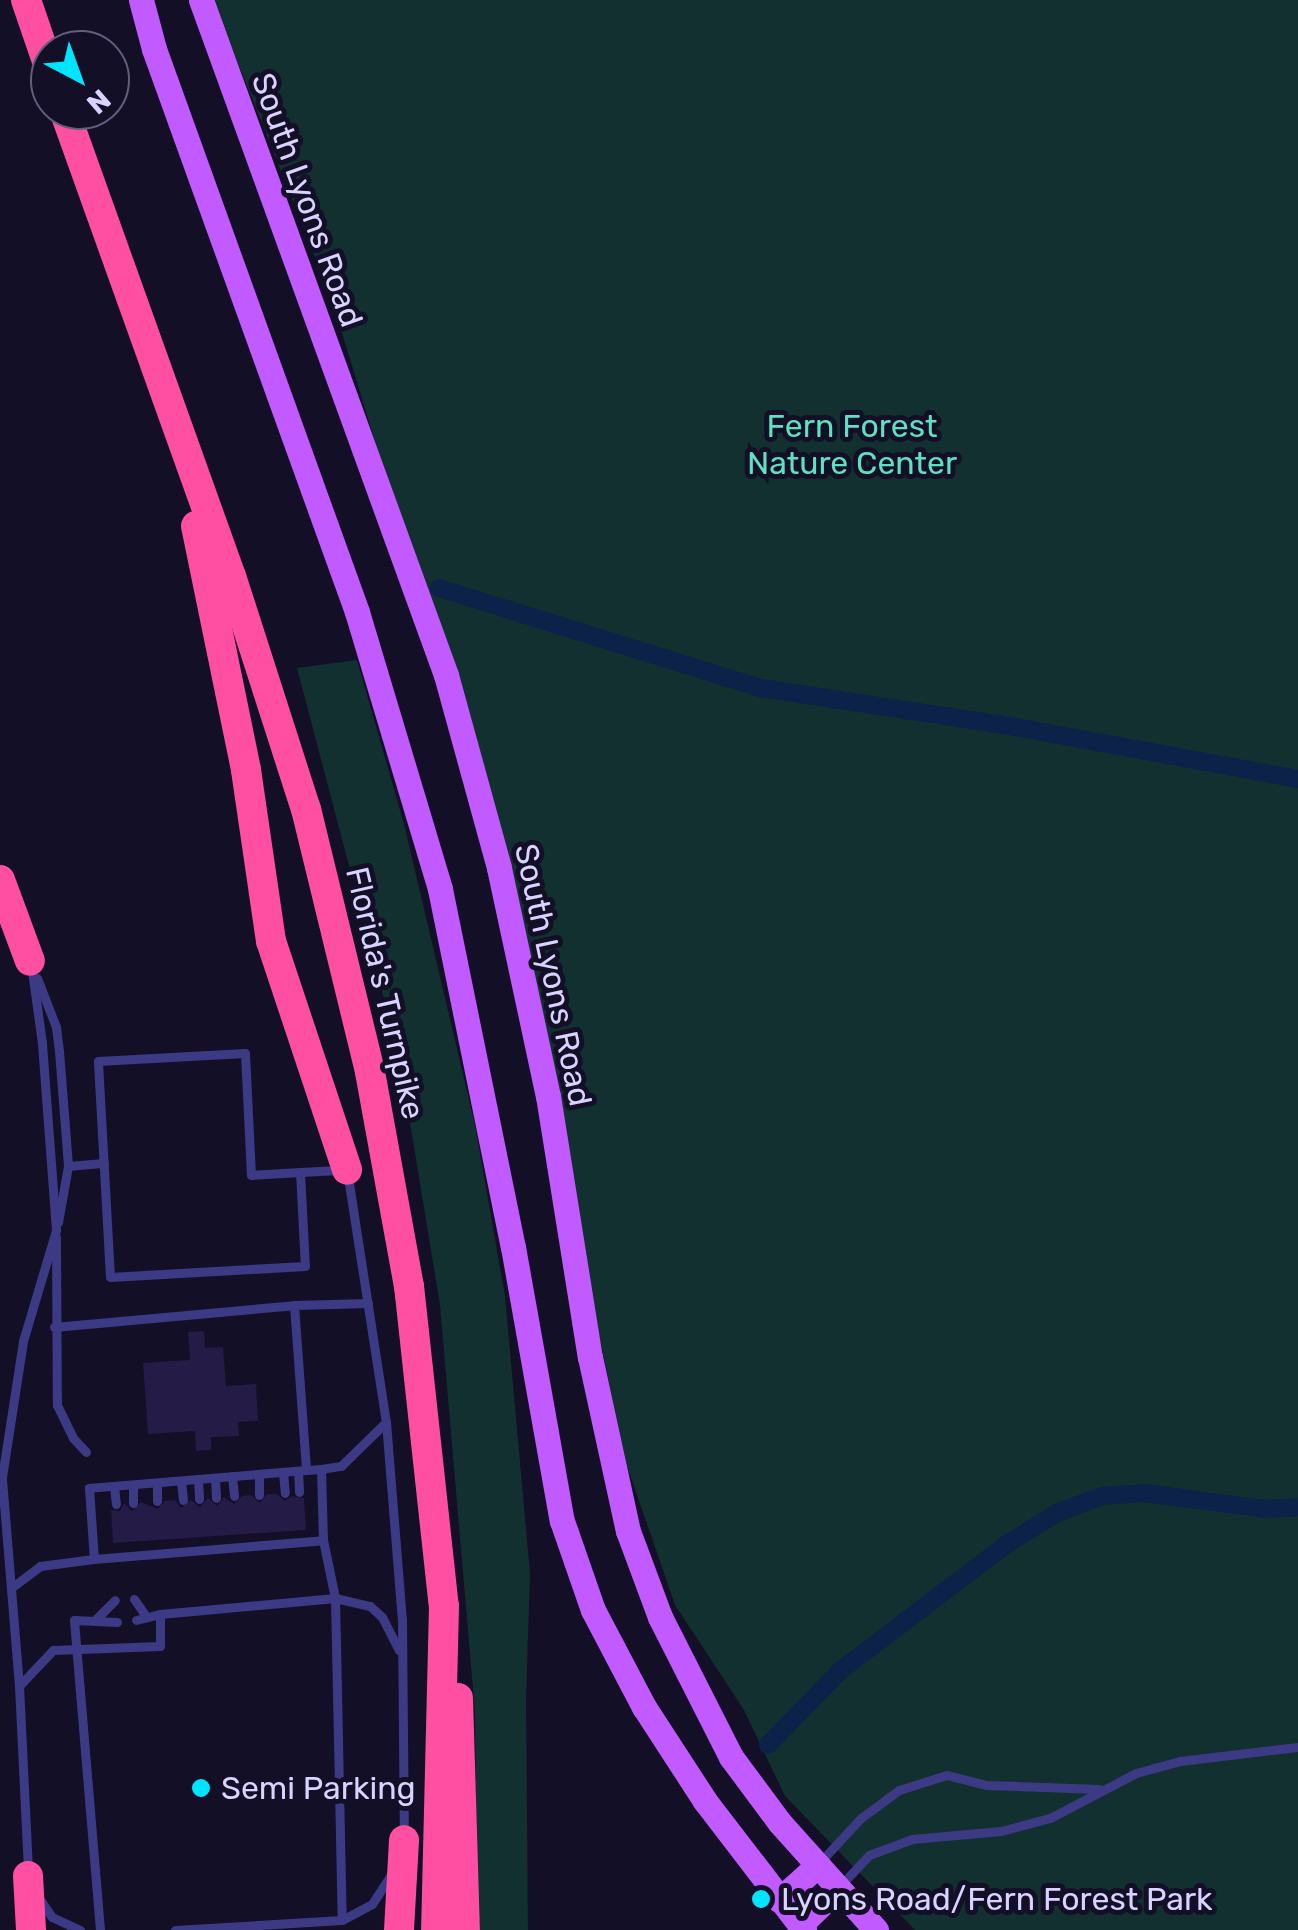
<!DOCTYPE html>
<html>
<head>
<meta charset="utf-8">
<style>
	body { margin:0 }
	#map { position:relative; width:1298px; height:1930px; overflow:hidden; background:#130f26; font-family:Rubik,sans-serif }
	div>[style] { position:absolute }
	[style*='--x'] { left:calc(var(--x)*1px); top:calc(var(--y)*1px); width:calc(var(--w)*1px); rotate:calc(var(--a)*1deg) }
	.green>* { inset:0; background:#12302f }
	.canal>* { height:18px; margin:-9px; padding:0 9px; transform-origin:9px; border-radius:9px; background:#0c2248 }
	.building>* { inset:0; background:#241b47 }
	.service>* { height:9px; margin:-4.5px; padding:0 4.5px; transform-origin:4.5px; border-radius:4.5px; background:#3d3a85 }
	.primary>* { height:25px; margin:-12.5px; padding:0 12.5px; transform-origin:12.5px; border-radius:12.5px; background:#c25bff }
	.motorway>* { height:30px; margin:-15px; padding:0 15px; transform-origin:15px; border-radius:15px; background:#ff4fa3 }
	.dots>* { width:28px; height:28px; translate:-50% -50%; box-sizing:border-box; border:5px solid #130f26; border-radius:50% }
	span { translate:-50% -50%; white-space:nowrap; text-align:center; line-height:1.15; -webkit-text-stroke:10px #130f26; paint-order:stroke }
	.street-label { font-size:32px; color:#d9d4ff }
	.park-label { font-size:32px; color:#5fe0c0 }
	.poi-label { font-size:32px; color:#d9d4ff }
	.left { translate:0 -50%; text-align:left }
	.north { position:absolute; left:30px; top:30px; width:100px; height:100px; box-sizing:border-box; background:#130f26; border:2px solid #625e7d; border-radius:50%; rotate:139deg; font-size:28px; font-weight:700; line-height:40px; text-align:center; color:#d9d4ff }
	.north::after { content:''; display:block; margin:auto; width:35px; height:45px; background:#00e5ff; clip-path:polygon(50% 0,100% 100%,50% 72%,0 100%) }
</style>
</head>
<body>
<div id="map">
	<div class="green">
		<div style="clip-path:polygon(213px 0,1298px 0,1298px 1930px,915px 1930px,785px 1796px,744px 1710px,675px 1605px,627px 1466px,548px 1096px,446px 675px,332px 300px)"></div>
		<div style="clip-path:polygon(357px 660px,404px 824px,475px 1125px,505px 1296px,530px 1573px,526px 1699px,528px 1930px,477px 1930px,475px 1712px,440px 1305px,399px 1056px,297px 668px)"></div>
	</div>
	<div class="canal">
		<div style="--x:439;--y:588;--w:337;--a:17.3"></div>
		<div style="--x:761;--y:688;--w:246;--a:8.7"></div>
		<div style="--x:1004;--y:725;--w:299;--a:10.4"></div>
		<div style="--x:768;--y:1745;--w:105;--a:-45.8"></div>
		<div style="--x:841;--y:1670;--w:208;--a:-37.2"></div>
		<div style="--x:1007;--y:1544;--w:59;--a:-31.8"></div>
		<div style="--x:1057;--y:1513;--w:48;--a:-20.7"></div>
		<div style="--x:1102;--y:1496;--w:42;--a:-4.1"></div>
		<div style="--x:1144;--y:1493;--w:122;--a:7.5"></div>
		<div style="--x:1265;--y:1509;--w:33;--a:-3"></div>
	</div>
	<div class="building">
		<div style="clip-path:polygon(204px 1331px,205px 1348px,223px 1347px,226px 1386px,256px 1384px,258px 1421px,238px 1422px,239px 1436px,211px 1437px,211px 1450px,196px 1451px,195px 1431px,148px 1434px,143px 1363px,190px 1360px,188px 1332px)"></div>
		<div style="clip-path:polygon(267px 1494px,277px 1494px,285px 1501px,292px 1496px,304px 1498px,306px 1530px,113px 1543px,111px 1510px,120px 1511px,124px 1503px,132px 1511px,141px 1502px,158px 1509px,165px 1501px,175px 1500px,181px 1508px,191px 1500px,200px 1507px,208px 1498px,217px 1506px,224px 1497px,234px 1504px,242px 1496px,251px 1495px,260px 1503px)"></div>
	</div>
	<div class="service">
		<div style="--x:37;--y:978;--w:53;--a:68.8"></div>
		<div style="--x:56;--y:1027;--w:24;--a:83"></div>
		<div style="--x:59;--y:1051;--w:115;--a:85.5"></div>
		<div style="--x:68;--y:1166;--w:57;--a:100.1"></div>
		<div style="--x:68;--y:1166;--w:36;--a:-5"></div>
		<div style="--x:300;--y:1172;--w:94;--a:87"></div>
		<div style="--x:305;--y:1266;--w:195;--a:176.8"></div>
		<div style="--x:110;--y:1277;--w:216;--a:-93.2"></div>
		<div style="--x:98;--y:1061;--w:147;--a:-3.1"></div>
		<div style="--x:245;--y:1053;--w:122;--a:87.2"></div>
		<div style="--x:251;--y:1175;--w:49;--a:-3.5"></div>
		<div style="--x:300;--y:1172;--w:39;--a:-3"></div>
		<div style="--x:348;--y:1177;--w:248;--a:81.2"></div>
		<div style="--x:386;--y:1422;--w:198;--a:85.4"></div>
		<div style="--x:402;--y:1619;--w:214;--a:89.5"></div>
		<div style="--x:56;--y:1237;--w:168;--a:89.7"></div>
		<div style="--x:57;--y:1405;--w:37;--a:64"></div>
		<div style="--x:73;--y:1438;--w:19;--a:47"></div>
		<div style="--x:294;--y:1305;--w:165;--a:85.8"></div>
		<div style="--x:306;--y:1470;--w:15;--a:-4"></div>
		<div style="--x:321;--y:1469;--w:71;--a:88.4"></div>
		<div style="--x:323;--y:1540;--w:59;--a:78.3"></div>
		<div style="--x:335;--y:1598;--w:322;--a:88.8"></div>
		<div style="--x:54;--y:1327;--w:241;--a:-5.2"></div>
		<div style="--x:294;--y:1305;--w:74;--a:-1.5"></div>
		<div style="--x:321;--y:1469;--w:20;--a:-9"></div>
		<div style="--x:341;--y:1466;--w:63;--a:-44.4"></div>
		<div style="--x:306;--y:1470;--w:218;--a:175.3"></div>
		<div style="--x:89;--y:1488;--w:71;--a:86"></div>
		<div style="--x:94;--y:1559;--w:230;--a:-4.7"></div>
		<div style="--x:298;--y:1471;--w:21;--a:87"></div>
		<div style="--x:283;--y:1472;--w:21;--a:85"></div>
		<div style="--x:259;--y:1474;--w:21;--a:90"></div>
		<div style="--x:232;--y:1476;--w:20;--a:84"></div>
		<div style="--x:215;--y:1478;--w:20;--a:87"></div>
		<div style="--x:198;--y:1479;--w:20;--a:87"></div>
		<div style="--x:181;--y:1481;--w:19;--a:84"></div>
		<div style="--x:133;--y:1485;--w:18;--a:90"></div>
		<div style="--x:114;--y:1486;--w:18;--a:84"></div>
		<div style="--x:157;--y:1501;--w:18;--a:-90"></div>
		<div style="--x:11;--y:1588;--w:36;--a:-37"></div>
		<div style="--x:40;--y:1566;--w:54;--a:-7.4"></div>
		<div style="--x:134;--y:1599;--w:19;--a:55"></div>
		<div style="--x:95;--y:1620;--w:28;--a:-45"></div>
		<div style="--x:136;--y:1620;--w:25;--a:-14"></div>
		<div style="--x:160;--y:1614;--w:176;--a:-5.2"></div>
		<div style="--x:335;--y:1598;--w:36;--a:13"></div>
		<div style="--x:370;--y:1606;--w:16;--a:43"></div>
		<div style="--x:382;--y:1617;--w:37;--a:63"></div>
		<div style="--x:19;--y:1686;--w:50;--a:-46.6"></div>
		<div style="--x:53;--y:1650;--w:107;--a:-2.1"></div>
		<div style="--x:160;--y:1646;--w:32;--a:-90"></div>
		<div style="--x:821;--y:1861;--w:59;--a:-47.1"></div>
		<div style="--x:861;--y:1818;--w:47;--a:-36.4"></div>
		<div style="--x:899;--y:1790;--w:50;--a:-17.4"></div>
		<div style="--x:947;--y:1775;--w:40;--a:14.4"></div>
		<div style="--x:986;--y:1785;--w:113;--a:2"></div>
		<div style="--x:28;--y:1870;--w:184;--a:-92.8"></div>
		<div style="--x:19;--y:1686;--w:210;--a:-94.7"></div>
		<div style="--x:2;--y:1477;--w:138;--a:-81.2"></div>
		<div style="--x:23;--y:1341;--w:116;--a:-73.4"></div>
		<div style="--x:56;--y:1230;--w:188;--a:-94.3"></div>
		<div style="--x:42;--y:1043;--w:80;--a:-97.9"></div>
		<div style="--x:840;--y:1886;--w:42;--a:-46.9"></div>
		<div style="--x:869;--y:1855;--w:46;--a:-20.4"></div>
		<div style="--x:912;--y:1839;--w:89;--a:-5.1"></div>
		<div style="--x:1001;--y:1831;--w:51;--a:-14.9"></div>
		<div style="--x:1050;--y:1818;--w:97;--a:-27.6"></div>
		<div style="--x:1136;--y:1773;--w:46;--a:-15.3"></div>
		<div style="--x:1180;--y:1761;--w:119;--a:-6.8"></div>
		<div style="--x:39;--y:1898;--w:23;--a:56"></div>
		<div style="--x:52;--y:1917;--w:31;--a:25"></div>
		<div style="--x:100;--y:1930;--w:311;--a:-94.8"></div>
		<div style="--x:74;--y:1620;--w:43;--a:2.7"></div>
		<div style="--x:175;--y:1930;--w:167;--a:-3.4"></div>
		<div style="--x:342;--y:1920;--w:34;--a:-28"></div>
		<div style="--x:372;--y:1904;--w:33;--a:-57"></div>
	</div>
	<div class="primary">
		<div style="--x:141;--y:0;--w:51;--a:75.1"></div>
		<div style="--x:154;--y:49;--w:598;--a:70.17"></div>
		<div style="--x:357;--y:612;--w:289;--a:73.3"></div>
		<div style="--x:440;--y:889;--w:365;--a:78.5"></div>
		<div style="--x:513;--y:1247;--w:278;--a:79.9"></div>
		<div style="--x:562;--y:1521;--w:94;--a:70.8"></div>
		<div style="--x:593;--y:1610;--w:110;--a:62.3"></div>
		<div style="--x:644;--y:1707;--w:112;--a:57"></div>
		<div style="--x:705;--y:1801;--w:163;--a:52.5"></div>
		<div style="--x:201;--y:0;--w:718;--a:70.05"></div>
		<div style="--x:446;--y:675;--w:200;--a:74.6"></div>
		<div style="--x:499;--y:868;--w:233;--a:77.9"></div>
		<div style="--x:548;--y:1096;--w:264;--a:80.9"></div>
		<div style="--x:590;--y:1357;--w:178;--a:77.7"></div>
		<div style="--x:628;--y:1531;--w:92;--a:69.6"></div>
		<div style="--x:660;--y:1617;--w:157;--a:63.1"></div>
		<div style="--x:731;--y:1757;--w:82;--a:53.4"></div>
		<div style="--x:780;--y:1823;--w:144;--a:48.1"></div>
		<div style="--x:779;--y:1900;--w:52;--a:-41.9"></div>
		<div style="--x:800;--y:1925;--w:53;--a:-44.2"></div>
	</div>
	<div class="motorway">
		<div style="--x:26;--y:0;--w:74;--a:71.1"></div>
		<div style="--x:64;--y:110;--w:495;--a:70.3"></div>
		<div style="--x:231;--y:576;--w:245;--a:72.2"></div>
		<div style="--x:306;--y:809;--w:271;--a:76.3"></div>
		<div style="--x:370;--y:1072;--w:218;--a:79.7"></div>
		<div style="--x:409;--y:1286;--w:322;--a:83.8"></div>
		<div style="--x:444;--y:1606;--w:324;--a:91.4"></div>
		<div style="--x:196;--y:526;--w:249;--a:78.4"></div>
		<div style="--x:246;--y:770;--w:173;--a:81.7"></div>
		<div style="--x:271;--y:941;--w:241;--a:71.6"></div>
		<div style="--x:0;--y:880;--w:86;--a:69.7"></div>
		<div style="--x:458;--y:1698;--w:232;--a:88.3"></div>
		<div style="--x:28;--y:1876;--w:54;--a:86.8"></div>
		<div style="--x:399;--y:1930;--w:90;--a:-86.8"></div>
	</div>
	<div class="dots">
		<div style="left:201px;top:1788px;background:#00e5ff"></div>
		<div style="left:761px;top:1899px;background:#00e5ff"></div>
	</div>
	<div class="street-label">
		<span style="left:307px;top:200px;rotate:70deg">South Lyons Road</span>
		<span style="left:553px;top:975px;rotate:78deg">South Lyons Road</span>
		<span style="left:385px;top:993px;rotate:77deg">Florida's Turnpike</span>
	</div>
	<div class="park-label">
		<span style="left:852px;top:445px">Fern Forest<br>Nature Center</span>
	</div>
	<div class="poi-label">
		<span class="left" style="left:221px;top:1788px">Semi Parking</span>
		<span class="left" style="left:781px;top:1899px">Lyons Road/Fern Forest Park</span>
	</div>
	<div class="north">N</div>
</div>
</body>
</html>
